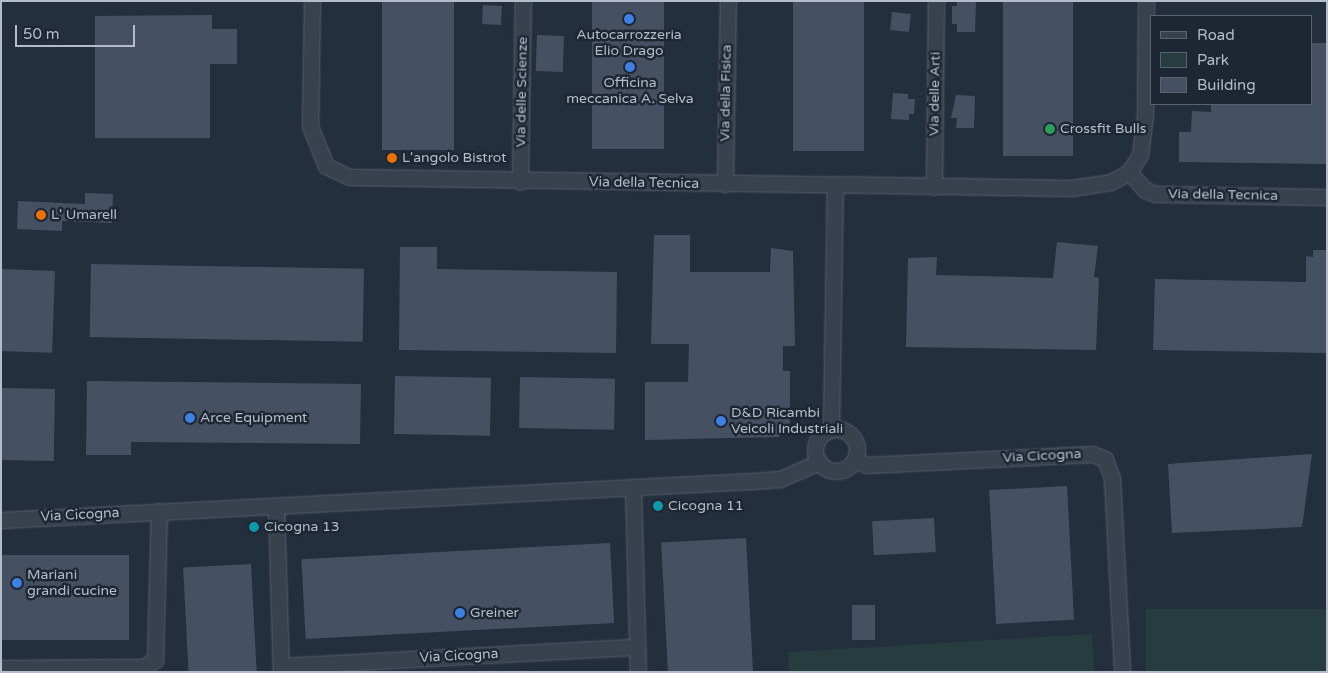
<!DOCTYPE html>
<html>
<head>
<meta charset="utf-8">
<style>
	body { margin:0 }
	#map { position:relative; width:1328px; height:673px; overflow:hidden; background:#242f3e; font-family:"Varela Round",sans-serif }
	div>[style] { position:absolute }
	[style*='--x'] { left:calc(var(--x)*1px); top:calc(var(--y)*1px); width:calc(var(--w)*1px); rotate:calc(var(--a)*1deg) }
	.green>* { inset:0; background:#263c3f; transform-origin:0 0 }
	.building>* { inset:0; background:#455162; transform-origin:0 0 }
	.roads { filter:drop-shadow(0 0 1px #565f6c) drop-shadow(0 0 1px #565f6c) }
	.minor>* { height:15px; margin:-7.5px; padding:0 7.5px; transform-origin:7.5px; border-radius:7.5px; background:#38414e }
	.minor>.ring { margin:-7.5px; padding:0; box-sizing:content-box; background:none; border:15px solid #38414e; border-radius:50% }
	.dots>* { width:14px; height:14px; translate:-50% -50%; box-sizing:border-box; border:2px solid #1d2633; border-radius:50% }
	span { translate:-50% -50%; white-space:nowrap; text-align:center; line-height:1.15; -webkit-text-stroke:5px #1d2633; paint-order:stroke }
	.poi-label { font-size:14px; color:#b4bcc9 }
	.left { translate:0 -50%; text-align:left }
	.street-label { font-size:14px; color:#b4bcc9 }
	.frame { position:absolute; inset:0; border:2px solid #b4bcc9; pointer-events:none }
	.legend { position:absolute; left:1150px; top:15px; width:162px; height:90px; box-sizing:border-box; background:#1d2633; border:1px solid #59626f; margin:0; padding:6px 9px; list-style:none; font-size:15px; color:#b4bcc9 }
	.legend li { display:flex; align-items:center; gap:10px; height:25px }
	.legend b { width:25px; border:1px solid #59626f }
	.scale { position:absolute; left:15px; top:25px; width:120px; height:22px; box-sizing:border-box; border:2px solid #b4bcc9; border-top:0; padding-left:6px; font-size:15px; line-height:18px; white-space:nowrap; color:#b4bcc9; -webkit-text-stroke:4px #1d2633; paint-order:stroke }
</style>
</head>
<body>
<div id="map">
	<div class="green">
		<div style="left:1327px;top:609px;width:63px;height:181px;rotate:90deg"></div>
		<div style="clip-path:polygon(1092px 634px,1094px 672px,789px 672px,788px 652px)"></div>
	</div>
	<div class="building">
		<div style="left:382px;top:1px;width:72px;height:149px"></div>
		<div style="left:592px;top:1px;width:72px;height:148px"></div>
		<div style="left:793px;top:1px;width:71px;height:150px"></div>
		<div style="clip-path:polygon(957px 1px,976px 1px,975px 32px,957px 32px,957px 24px,952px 24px,952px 6px,957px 6px)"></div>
		<div style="left:1003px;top:1px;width:70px;height:155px"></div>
		<div style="left:483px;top:5px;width:19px;height:19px;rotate:3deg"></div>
		<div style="left:892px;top:12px;width:19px;height:18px;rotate:6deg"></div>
		<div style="clip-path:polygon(212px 15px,212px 29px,237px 29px,237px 64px,210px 64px,210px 138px,95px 138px,95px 16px)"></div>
		<div style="left:537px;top:35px;width:27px;height:36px;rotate:2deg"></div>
		<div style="clip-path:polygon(1312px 43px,1327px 43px,1327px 164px,1179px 162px,1179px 132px,1191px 132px,1192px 111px,1211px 112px,1211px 104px,1312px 104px)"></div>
		<div style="clip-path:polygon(893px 93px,908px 94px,908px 99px,915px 99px,914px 114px,909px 114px,909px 120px,891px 119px)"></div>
		<div style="clip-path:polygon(956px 95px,975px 96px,974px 128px,956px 128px,957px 118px,951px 118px)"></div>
		<div style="clip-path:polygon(85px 193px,113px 194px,112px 223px,62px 221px,62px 231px,17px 229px,18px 201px,85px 204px)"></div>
		<div style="clip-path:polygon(654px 235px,690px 235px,690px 272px,770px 272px,771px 248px,793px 251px,795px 346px,783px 346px,783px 371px,790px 371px,790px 422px,779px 437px,645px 440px,645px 382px,688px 382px,689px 344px,651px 344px)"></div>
		<div style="clip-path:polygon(1057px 242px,1098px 246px,1094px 277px,1099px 278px,1096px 350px,906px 347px,908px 258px,937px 257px,936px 275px,1053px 278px)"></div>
		<div style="clip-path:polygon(400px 247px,437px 247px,437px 269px,617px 272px,616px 353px,399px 350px)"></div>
		<div style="clip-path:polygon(1313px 250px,1327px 250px,1327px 353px,1153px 350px,1155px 279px,1306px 282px,1306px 256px,1313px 257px)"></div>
		<div style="left:91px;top:264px;width:273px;height:73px;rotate:1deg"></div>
		<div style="left:1px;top:269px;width:54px;height:82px;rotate:2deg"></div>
		<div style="left:395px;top:376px;width:96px;height:58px;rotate:1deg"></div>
		<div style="left:520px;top:377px;width:95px;height:51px;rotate:1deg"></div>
		<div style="clip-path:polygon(87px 381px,361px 384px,360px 444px,131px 442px,131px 455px,86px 455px)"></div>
		<div style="left:1px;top:388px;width:54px;height:72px;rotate:1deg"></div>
		<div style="clip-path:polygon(1312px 454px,1302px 527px,1172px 533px,1168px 464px)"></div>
		<div style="left:1067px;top:486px;width:134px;height:78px;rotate:87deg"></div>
		<div style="left:934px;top:518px;width:34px;height:62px;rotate:87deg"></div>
		<div style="left:746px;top:538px;width:134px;height:85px;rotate:87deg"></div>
		<div style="left:610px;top:543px;width:80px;height:309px;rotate:87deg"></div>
		<div style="left:1px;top:555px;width:128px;height:85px"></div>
		<div style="left:251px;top:564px;width:108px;height:68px;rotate:87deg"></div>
		<div style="left:852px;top:605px;width:23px;height:35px"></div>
	</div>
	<div class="roads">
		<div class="minor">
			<div style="--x:312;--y:1;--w:125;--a:90.9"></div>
			<div style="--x:310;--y:126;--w:43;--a:68.2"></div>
			<div style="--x:326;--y:166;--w:26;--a:25"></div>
			<div style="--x:350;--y:177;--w:721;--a:0.87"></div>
			<div style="--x:1071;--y:188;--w:40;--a:-8.5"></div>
			<div style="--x:1111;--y:182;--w:21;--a:-29"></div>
			<div style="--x:1129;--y:172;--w:20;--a:-57"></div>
			<div style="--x:1140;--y:155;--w:38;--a:-83"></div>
			<div style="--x:1145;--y:117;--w:116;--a:-89.5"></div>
			<div style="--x:1129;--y:172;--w:24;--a:48"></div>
			<div style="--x:1145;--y:190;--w:11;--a:22"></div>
			<div style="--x:1155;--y:194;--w:172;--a:1"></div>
			<div style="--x:520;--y:182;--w:181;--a:-89.1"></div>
			<div style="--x:725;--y:184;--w:183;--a:-89.1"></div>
			<div style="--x:934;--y:187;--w:186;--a:-89.4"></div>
			<div class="ring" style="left:815px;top:429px;width:27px;height:27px"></div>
			<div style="--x:831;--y:430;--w:244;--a:-89.1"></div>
			<div style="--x:854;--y:460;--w:14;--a:21"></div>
			<div style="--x:867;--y:465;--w:225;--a:-2.8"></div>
			<div style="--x:1092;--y:454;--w:14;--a:21"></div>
			<div style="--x:1105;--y:459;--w:20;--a:70"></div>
			<div style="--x:1112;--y:478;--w:194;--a:87"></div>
			<div style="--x:633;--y:487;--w:185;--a:88.5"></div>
			<div style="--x:276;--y:506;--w:166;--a:88.3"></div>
			<div style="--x:1;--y:520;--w:752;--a:-2.97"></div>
			<div style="--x:752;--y:481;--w:28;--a:-4"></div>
			<div style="--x:780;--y:479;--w:43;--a:-23.6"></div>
			<div style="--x:281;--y:666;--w:357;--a:-3.1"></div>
			<div style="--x:1;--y:668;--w:142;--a:-0.4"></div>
			<div style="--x:143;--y:667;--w:14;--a:-30"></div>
			<div style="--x:155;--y:660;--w:149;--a:-88.5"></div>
		</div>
	</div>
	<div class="dots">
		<div style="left:629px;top:19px;background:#3f7fe0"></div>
		<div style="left:630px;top:67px;background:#3f7fe0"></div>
		<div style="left:1050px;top:129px;background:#2e9e5b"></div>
		<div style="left:392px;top:158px;background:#e8710a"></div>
		<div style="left:41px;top:215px;background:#e8710a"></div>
		<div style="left:190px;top:418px;background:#3f7fe0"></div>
		<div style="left:721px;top:421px;background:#3f7fe0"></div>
		<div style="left:658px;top:506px;background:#0f9aa8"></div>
		<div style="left:254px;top:527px;background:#0f9aa8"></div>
		<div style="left:17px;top:583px;background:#3f7fe0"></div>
		<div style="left:460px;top:613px;background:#3f7fe0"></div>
	</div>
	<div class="poi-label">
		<span style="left:629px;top:43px">Autocarrozzeria<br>Elio Drago</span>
		<span style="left:630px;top:91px">Officina<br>meccanica A. Selva</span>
		<span class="left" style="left:1060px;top:129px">Crossfit Bulls</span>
		<span class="left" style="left:402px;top:158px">L'angolo Bistrot</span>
		<span class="left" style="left:51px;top:215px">L' Umarell</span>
		<span class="left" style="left:731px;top:421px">D&amp;D Ricambi<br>Veicoli Industriali</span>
		<span class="left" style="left:200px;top:418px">Arce Equipment</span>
		<span class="left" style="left:668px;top:506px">Cicogna 11</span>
		<span class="left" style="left:264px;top:527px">Cicogna 13</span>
		<span class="left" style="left:27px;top:583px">Mariani<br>grandi cucine</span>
		<span class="left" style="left:470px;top:613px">Greiner</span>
	</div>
	<div class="street-label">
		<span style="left:522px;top:92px;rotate:-89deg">Via delle Scienze</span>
		<span style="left:726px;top:93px;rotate:-89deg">Via della Fisica</span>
		<span style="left:935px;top:94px;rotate:-89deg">Via delle Arti</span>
		<span style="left:644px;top:183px;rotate:1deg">Via della Tecnica</span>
		<span style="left:1223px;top:195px;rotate:1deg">Via della Tecnica</span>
		<span style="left:1042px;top:456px;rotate:-3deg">Via Cicogna</span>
		<span style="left:80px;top:515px;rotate:-3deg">Via Cicogna</span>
		<span style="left:459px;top:656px;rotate:-3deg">Via Cicogna</span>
	</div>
	<div class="frame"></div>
	<ul class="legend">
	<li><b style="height:6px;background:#38414e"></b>Road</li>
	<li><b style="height:14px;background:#263c3f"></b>Park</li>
	<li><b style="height:14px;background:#455162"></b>Building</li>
	</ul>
	<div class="scale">50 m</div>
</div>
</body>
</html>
